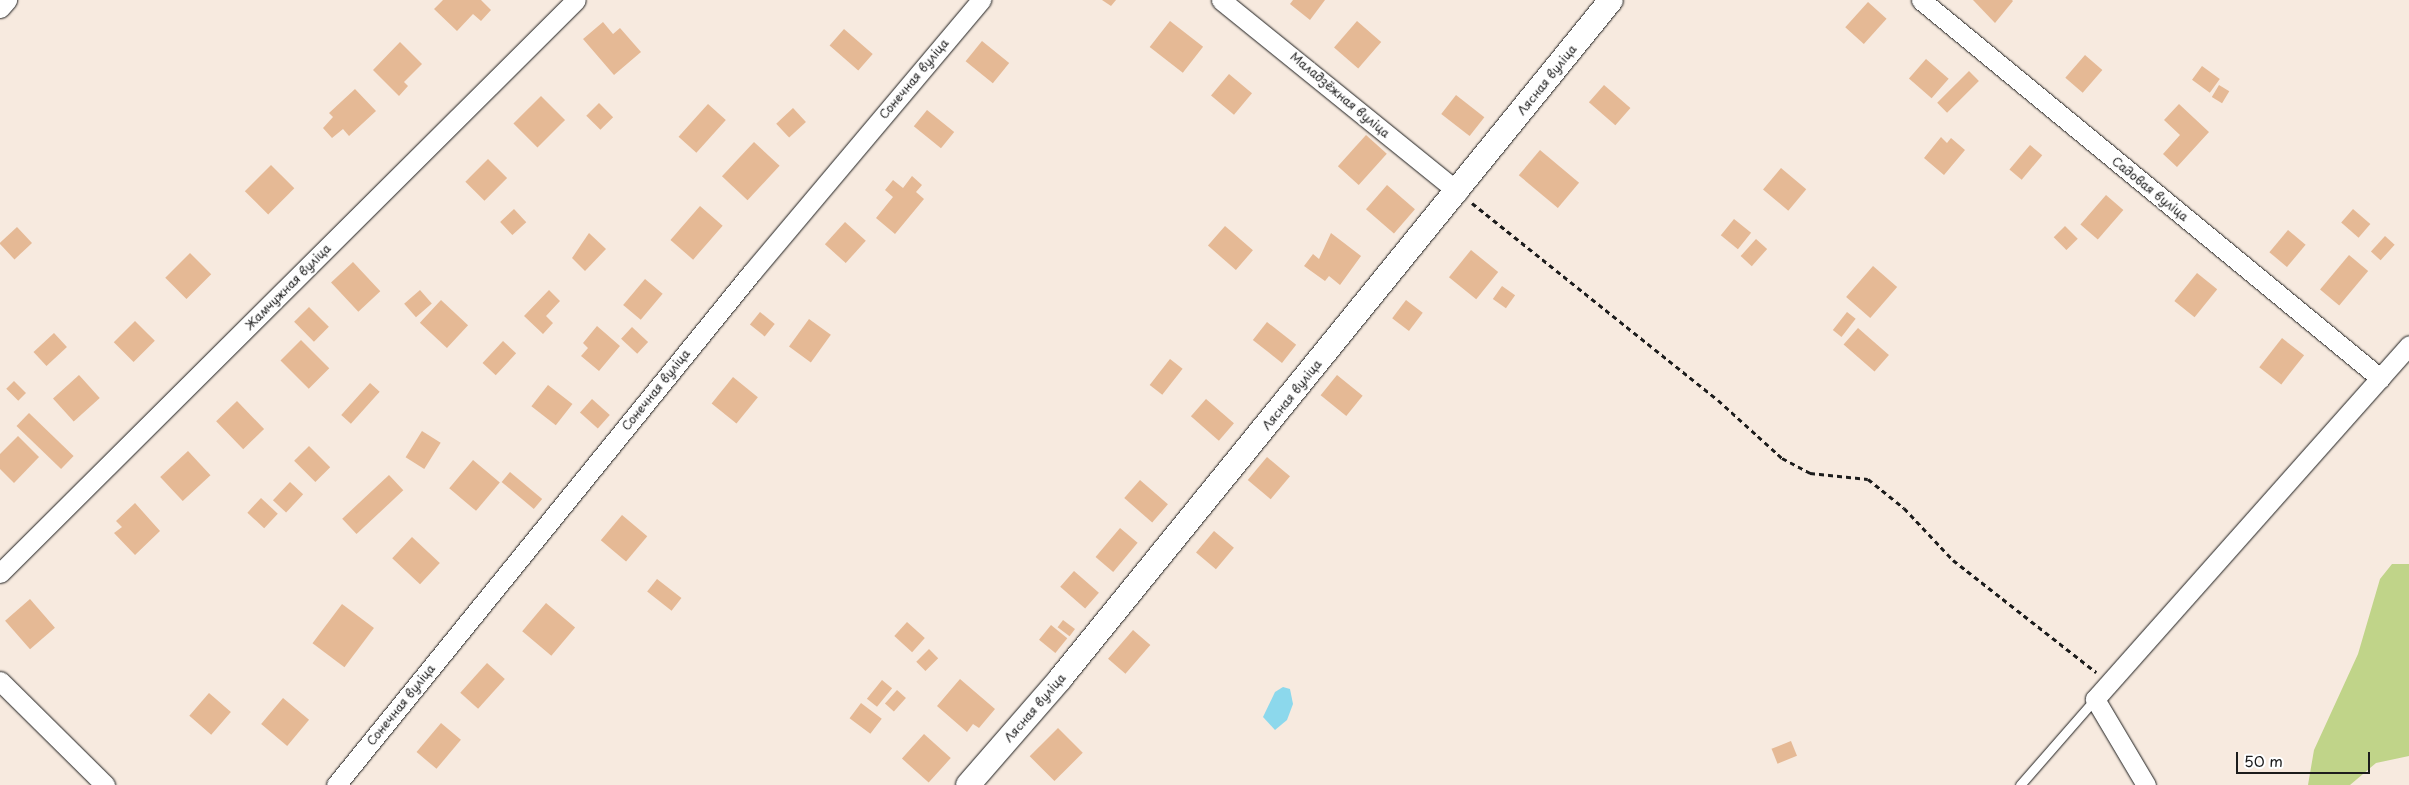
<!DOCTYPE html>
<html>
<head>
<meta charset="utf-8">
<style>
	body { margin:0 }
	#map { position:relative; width:2409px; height:785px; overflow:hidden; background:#f7eadf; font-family:"Playpen Sans",sans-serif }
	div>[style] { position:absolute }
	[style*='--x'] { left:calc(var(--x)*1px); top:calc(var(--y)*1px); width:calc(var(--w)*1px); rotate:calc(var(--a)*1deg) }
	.green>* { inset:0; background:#c0d489 }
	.water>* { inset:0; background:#8cd8ec }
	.building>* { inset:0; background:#e5b995; transform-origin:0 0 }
	.path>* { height:3px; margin-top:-1.5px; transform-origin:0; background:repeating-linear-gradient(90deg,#1c1c1c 0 5px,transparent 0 9px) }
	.roads { filter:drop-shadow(0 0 1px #1c1c1c) drop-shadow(0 0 1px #1c1c1c) }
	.service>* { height:9px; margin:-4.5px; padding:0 4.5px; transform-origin:4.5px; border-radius:4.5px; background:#fff }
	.minor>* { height:19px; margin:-9.5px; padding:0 9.5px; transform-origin:9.5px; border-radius:9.5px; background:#fff }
	.tertiary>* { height:24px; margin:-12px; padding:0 12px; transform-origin:12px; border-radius:12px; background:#fff }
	span { translate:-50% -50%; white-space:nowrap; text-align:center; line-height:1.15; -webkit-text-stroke:4px #fff; paint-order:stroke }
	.street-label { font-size:12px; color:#1c1c1c }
	.scale { position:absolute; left:2236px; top:752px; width:134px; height:22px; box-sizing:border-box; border:2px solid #1c1c1c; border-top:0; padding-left:6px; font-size:15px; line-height:18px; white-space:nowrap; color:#1c1c1c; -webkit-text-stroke:4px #fff; paint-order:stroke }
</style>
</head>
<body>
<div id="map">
	<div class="green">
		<div style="clip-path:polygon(2392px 564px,2409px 564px,2409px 756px,2376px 763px,2350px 785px,2308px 785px,2314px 750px,2358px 654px,2380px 579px)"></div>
	</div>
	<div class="water">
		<div style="clip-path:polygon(1283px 687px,1290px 689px,1293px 704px,1287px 720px,1275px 730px,1263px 717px,1275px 692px)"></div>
	</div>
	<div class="building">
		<div style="clip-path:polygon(443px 0,481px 0,491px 10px,481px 21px,473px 14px,457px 31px,434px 9px)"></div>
		<div style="clip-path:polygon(1102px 0,1116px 0,1111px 6px)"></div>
		<div style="clip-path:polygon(1293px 0,1325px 0,1310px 20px,1290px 4px)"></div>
		<div style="clip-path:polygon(1973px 0,2012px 0,2013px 1px,1995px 23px)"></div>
		<div style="left:1868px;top:2px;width:25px;height:34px;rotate:42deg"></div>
		<div style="left:1170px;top:21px;width:42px;height:33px;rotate:38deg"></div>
		<div style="left:1357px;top:21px;width:32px;height:35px;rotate:41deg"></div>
		<div style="clip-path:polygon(603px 22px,613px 34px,620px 28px,641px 52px,614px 75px,583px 39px)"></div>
		<div style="left:844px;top:29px;width:38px;height:22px;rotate:41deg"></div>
		<div style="left:982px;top:41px;width:35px;height:26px;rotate:39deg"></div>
		<div style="clip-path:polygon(400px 42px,422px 64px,404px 82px,408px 86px,399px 96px,373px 70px)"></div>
		<div style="left:2085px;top:55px;width:23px;height:30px;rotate:41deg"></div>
		<div style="left:1926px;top:59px;width:30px;height:26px;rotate:41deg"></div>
		<div style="left:2202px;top:66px;width:22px;height:17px;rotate:36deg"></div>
		<div style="left:1969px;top:71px;width:14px;height:45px;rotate:45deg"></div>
		<div style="left:1229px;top:74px;width:30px;height:28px;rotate:40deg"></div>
		<div style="left:1604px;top:85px;width:35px;height:23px;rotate:41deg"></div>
		<div style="left:2219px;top:85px;width:12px;height:14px;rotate:31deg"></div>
		<div style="clip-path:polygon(355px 89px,376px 111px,349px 136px,343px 129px,332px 138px,323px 128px,333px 117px,329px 113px)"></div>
		<div style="left:1456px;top:95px;width:36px;height:24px;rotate:38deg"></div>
		<div style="left:541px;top:96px;width:34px;height:39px;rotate:45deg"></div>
		<div style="left:599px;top:103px;width:20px;height:18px;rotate:45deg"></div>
		<div style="left:708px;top:104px;width:24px;height:44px;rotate:42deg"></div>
		<div style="clip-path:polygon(2179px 104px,2209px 132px,2177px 167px,2163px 154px,2180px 135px,2164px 120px)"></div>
		<div style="left:793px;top:108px;width:19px;height:23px;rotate:47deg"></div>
		<div style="left:927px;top:110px;width:35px;height:21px;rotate:39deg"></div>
		<div style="left:1366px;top:135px;width:28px;height:42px;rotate:42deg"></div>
		<div style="clip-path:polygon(1941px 137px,1947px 143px,1951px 138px,1965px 150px,1944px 175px,1924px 158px)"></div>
		<div style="left:754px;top:142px;width:35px;height:47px;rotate:43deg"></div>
		<div style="left:2030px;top:145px;width:16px;height:32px;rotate:40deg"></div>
		<div style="left:1540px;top:150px;width:51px;height:33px;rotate:40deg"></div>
		<div style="left:488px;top:159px;width:27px;height:32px;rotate:45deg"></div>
		<div style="left:271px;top:165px;width:33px;height:37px;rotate:45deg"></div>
		<div style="left:1781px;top:168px;width:33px;height:28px;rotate:40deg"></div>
		<div style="clip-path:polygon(912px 176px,922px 185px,916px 192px,924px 199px,895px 234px,876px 218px,893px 197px,885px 190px,893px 180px,903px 188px)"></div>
		<div style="left:1387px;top:185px;width:37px;height:32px;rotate:41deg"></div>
		<div style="left:2106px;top:195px;width:23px;height:39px;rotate:41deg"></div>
		<div style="left:700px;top:206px;width:30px;height:45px;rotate:41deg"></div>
		<div style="left:514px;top:209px;width:18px;height:19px;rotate:47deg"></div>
		<div style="left:2353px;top:209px;width:23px;height:18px;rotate:41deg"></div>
		<div style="left:1734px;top:219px;width:22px;height:21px;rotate:39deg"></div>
		<div style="left:845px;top:222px;width:28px;height:30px;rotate:42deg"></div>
		<div style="left:1225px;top:226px;width:37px;height:26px;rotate:41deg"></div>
		<div style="left:2065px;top:226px;width:18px;height:16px;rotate:45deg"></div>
		<div style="left:17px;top:227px;width:22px;height:24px;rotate:47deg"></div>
		<div style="left:2288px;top:230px;width:23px;height:29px;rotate:40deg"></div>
		<div style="clip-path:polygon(589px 233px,606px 249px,585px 271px,572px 258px)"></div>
		<div style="clip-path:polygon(1331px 233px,1361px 256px,1340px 285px,1329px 276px,1325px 281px,1304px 266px,1313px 254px,1319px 259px)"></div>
		<div style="left:2385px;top:236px;width:13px;height:21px;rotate:42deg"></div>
		<div style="left:1756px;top:239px;width:15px;height:23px;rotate:42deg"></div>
		<div style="left:1471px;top:250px;width:35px;height:35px;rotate:39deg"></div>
		<div style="left:190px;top:253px;width:30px;height:35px;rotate:45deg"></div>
		<div style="left:2349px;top:255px;width:25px;height:45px;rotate:40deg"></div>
		<div style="left:353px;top:262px;width:40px;height:30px;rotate:47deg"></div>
		<div style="left:1873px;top:266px;width:32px;height:41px;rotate:41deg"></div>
		<div style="left:2197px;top:273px;width:26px;height:36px;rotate:39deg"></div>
		<div style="left:645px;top:279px;width:23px;height:34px;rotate:40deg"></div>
		<div style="left:1502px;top:286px;width:16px;height:16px;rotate:35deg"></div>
		<div style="left:420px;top:290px;width:18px;height:21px;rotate:49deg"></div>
		<div style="clip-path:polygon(549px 290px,560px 301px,546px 316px,553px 323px,543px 334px,524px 316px)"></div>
		<div style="left:441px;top:300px;width:37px;height:31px;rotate:43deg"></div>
		<div style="left:1406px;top:300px;width:21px;height:23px;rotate:37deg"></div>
		<div style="left:309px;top:307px;width:28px;height:21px;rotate:45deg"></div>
		<div style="left:760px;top:312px;width:19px;height:16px;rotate:39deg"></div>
		<div style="left:1847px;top:312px;width:11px;height:23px;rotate:38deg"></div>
		<div style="left:809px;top:319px;width:27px;height:34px;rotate:36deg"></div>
		<div style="left:135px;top:321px;width:28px;height:30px;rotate:45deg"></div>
		<div style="left:1267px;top:322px;width:37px;height:23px;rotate:38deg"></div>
		<div style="clip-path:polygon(597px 326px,620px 346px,599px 371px,581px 356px,588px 348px,583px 343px)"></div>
		<div style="left:632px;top:327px;width:22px;height:16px;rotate:43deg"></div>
		<div style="left:1858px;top:328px;width:41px;height:22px;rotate:41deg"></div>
		<div style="left:54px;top:333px;width:19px;height:28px;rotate:47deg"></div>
		<div style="left:2282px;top:338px;width:28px;height:37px;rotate:38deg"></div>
		<div style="left:301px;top:340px;width:40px;height:29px;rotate:45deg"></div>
		<div style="left:503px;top:341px;width:18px;height:30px;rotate:43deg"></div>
		<div style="left:1170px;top:359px;width:16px;height:33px;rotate:38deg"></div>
		<div style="left:79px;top:375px;width:31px;height:35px;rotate:48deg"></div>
		<div style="left:1337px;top:375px;width:33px;height:26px;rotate:39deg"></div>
		<div style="left:733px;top:377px;width:32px;height:34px;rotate:39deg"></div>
		<div style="left:14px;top:381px;width:17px;height:11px;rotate:45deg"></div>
		<div style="left:370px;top:383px;width:13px;height:43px;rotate:42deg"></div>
		<div style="left:548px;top:385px;width:31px;height:27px;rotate:38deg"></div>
		<div style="left:592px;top:399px;width:24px;height:18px;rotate:42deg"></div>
		<div style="left:1206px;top:399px;width:37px;height:23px;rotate:41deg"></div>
		<div style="left:237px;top:401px;width:39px;height:29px;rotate:46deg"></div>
		<div style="left:29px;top:413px;width:62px;height:18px;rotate:44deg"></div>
		<div style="left:422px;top:431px;width:22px;height:31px;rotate:32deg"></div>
		<div style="clip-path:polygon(18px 436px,39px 457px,14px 483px,0 469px,0 454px)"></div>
		<div style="left:309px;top:446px;width:30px;height:21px;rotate:45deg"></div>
		<div style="left:188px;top:451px;width:33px;height:38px;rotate:47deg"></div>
		<div style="left:1267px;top:457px;width:30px;height:30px;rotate:40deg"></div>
		<div style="left:473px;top:460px;width:35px;height:37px;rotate:40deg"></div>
		<div style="left:510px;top:472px;width:42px;height:13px;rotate:40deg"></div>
		<div style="left:389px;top:475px;width:21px;height:64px;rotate:47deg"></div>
		<div style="left:1140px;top:480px;width:37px;height:24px;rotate:41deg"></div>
		<div style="left:290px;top:482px;width:18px;height:25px;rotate:43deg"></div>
		<div style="left:261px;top:498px;width:23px;height:20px;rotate:43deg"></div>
		<div style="clip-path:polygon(135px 503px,160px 531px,135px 555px,114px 533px,122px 527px,116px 521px)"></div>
		<div style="left:622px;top:515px;width:33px;height:33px;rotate:40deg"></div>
		<div style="left:1120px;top:528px;width:23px;height:38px;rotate:40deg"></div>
		<div style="left:1214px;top:531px;width:26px;height:28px;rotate:40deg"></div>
		<div style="left:412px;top:537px;width:38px;height:29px;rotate:43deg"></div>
		<div style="left:1074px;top:571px;width:33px;height:21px;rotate:41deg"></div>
		<div style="left:657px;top:579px;width:31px;height:16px;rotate:38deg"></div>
		<div style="left:30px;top:599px;width:38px;height:33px;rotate:49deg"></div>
		<div style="left:546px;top:603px;width:38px;height:37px;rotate:40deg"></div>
		<div style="left:342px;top:604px;width:40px;height:49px;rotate:37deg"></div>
		<div style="left:1063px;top:620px;width:15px;height:9px;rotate:37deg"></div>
		<div style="left:907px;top:622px;width:24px;height:19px;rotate:42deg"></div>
		<div style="left:1051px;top:625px;width:21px;height:19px;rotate:39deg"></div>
		<div style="left:1133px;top:630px;width:23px;height:38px;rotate:41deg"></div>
		<div style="left:929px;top:649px;width:13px;height:18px;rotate:45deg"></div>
		<div style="left:487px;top:663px;width:24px;height:40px;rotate:42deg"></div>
		<div style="clip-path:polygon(960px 679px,995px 709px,979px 728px,973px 724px,967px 732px,937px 706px)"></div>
		<div style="left:882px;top:680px;width:13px;height:24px;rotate:39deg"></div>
		<div style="left:897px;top:690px;width:12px;height:18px;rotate:42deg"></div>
		<div style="left:209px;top:693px;width:29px;height:30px;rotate:41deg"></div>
		<div style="left:283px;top:698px;width:34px;height:34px;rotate:40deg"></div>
		<div style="left:861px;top:703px;width:26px;height:19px;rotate:37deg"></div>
		<div style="left:441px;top:723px;width:26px;height:38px;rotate:40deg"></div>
		<div style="left:1058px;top:728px;width:35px;height:40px;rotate:45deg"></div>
		<div style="left:924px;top:734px;width:36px;height:33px;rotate:42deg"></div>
		<div style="left:1791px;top:741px;width:16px;height:21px;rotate:68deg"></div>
	</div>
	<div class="path">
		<div style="--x:1472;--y:203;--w:315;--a:38.7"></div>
		<div style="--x:1718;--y:400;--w:86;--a:42.2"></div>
		<div style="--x:1782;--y:458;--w:32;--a:28"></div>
		<div style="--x:1810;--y:473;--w:58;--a:5.9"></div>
		<div style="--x:1868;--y:479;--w:46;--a:38.9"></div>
		<div style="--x:1904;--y:508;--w:71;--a:46.7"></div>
		<div style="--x:1953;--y:560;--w:182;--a:38.1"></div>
	</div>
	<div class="roads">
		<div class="service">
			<div style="--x:2020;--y:785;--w:114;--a:-48.9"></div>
		</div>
		<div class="minor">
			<div style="--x:1221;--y:0;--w:305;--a:39"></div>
			<div style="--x:1921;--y:0;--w:595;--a:39.47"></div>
			<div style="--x:0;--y:8;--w:11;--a:-49"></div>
			<div style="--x:0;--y:573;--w:812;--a:-44.85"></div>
			<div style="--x:0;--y:681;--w:148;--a:44.7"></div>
			<div style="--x:336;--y:785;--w:660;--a:-50.96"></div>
			<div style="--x:752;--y:272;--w:356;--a:-49.9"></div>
			<div style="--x:2146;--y:785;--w:100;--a:-120.7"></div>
			<div style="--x:2095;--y:699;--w:473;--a:-48.4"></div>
		</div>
		<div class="tertiary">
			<div style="--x:968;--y:785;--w:140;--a:-49"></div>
			<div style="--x:1060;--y:679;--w:874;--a:-50.94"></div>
		</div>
	</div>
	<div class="street-label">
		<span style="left:914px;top:79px;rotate:-50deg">Сонечная вуліца</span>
		<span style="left:1547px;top:80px;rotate:-51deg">Лясная вуліца</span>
		<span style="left:1340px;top:95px;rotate:40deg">Маладзёжная вуліца</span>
		<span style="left:2150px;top:189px;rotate:39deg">Садовая вуліца</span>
		<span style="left:288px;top:287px;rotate:-45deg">Жамчужная вуліца</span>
		<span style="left:656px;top:390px;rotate:-51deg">Сонечная вуліца</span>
		<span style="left:1292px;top:395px;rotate:-51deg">Лясная вуліца</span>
		<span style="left:401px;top:705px;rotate:-51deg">Сонечная вуліца</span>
		<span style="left:1035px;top:708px;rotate:-49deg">Лясная вуліца</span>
	</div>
	<div class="scale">50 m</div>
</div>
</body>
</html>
